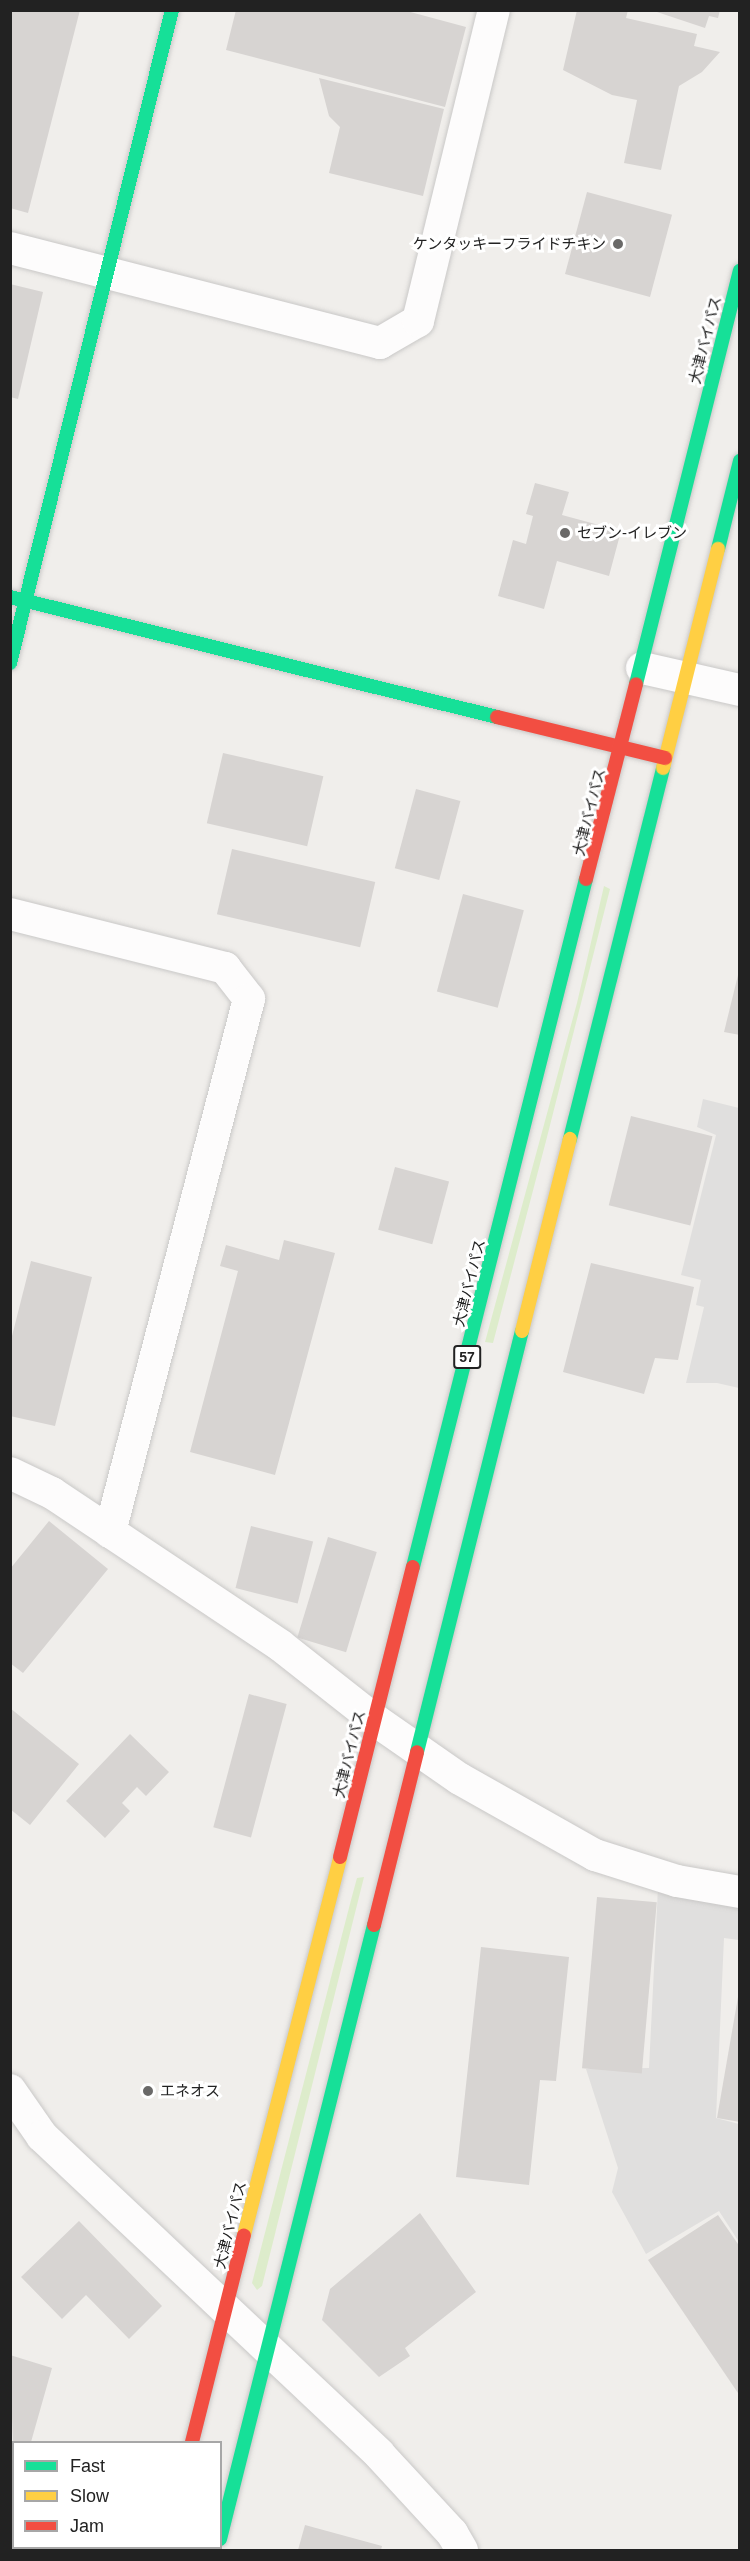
<!DOCTYPE html>
<html>
<head>
<meta charset="utf-8">
<style>
	body { margin:0 }
	#map { position:relative; width:750px; height:2561px; overflow:hidden; background:#f0eeeb; font-family:Arial,"Noto Sans JP",sans-serif }
	div>[style] { position:absolute }
	[style*='--x'] { left:calc(var(--x)*1px); top:calc(var(--y)*1px); width:calc(var(--w)*1px); rotate:calc(var(--a)*1deg) }
	.grass>* { inset:0; background:#ddeccb }
	.parking>* { inset:0; background:#e0dfde }
	.building>* { inset:0; background:#d7d4d2; transform-origin:0 0 }
	.roads { filter:drop-shadow(0 0 2px #c9c8c7) drop-shadow(0 0 2px #c9c8c7) }
	.street>* { height:32px; margin:-16px; padding:0 16px; transform-origin:16px; border-radius:16px; background:#fdfcfc }
	.fast>* { height:14px; margin:-7px; padding:0 7px; transform-origin:7px; border-radius:7px; background:#16e098 }
	.slow>* { height:14px; margin:-7px; padding:0 7px; transform-origin:7px; border-radius:7px; background:#ffcf43 }
	.jam>* { height:14px; margin:-7px; padding:0 7px; transform-origin:7px; border-radius:7px; background:#f24e42 }
	.dots>* { width:16px; height:16px; translate:-50% -50%; box-sizing:border-box; border:3px solid #fff; border-radius:50% }
	span { translate:-50% -50%; white-space:nowrap; text-align:center; line-height:1.15; -webkit-text-stroke:6px #fff; paint-order:stroke }
	.shield-label span { padding:2px 4px; background:#fff; border:2px solid; border-radius:4px; -webkit-text-stroke-width:0 }
	.shield-label { font-size:14px; color:#222; font-weight:700 }
	.poi-label { font-size:15px; color:#222 }
	.right { translate:-100% -50%; text-align:right }
	.left { translate:0 -50%; text-align:left }
	.street-label { font-size:15px; color:#222 }
	.frame { position:absolute; inset:0; border:12px solid #222; pointer-events:none }
	.legend { position:absolute; left:12px; top:2441px; width:210px; height:108px; box-sizing:border-box; background:#fff; border:2px solid #a7a7a7; margin:0; padding:8px 10px; list-style:none; font-size:18px; color:#222 }
	.legend li { display:flex; align-items:center; gap:12px; height:30px }
	.legend b { width:30px; border:2px solid #a7a7a7 }
</style>
</head>
<body>
<div id="map">
	<div class="grass">
		<div style="clip-path:polygon(604px 886px,610px 889px,546px 1141px,493px 1343px,485px 1342px,577px 1003px)"></div>
		<div style="clip-path:polygon(364px 1877px,262px 2286px,257px 2290px,252px 2283px,351px 1900px,357px 1878px)"></div>
	</div>
	<div class="parking">
		<div style="clip-path:polygon(703px 1099px,739px 1108px,739px 1388px,717px 1383px,686px 1383px,704px 1307px,696px 1305px,701px 1280px,681px 1275px,716px 1135px,697px 1127px)"></div>
		<div style="clip-path:polygon(658px 1888px,739px 1904px,739px 1940px,724px 1938px,716px 2118px,739px 2124px,739px 2242px,719px 2211px,646px 2254px,612px 2192px,618px 2168px,586px 2069px,649px 2068px)"></div>
	</div>
	<div class="building">
		<div style="clip-path:polygon(10px 10px,80px 10px,28px 213px,10px 208px)"></div>
		<div style="clip-path:polygon(236px 10px,403px 10px,466px 27px,445px 107px,226px 50px)"></div>
		<div style="clip-path:polygon(577px 10px,628px 10px,626px 18px,697px 34px,694px 46px,720px 52px,702px 72px,679px 86px,661px 170px,624px 163px,637px 100px,612px 95px,563px 70px)"></div>
		<div style="clip-path:polygon(651px 10px,720px 10px,718px 18px,709px 16px,705px 28px)"></div>
		<div style="clip-path:polygon(319px 78px,444px 109px,423px 196px,329px 173px,340px 127px,329px 116px)"></div>
		<div style="left:587px;top:192px;width:88px;height:85px;rotate:15deg"></div>
		<div style="clip-path:polygon(10px 284px,43px 292px,18px 399px,10px 397px)"></div>
		<div style="clip-path:polygon(535px 483px,569px 492px,562px 515px,621px 531px,609px 576px,557px 561px,544px 609px,498px 596px,513px 540px,526px 544px,533px 516px,526px 514px)"></div>
		<div style="left:223px;top:753px;width:103px;height:72px;rotate:13deg"></div>
		<div style="left:416px;top:789px;width:46px;height:82px;rotate:15deg"></div>
		<div style="left:232px;top:849px;width:147px;height:67px;rotate:13deg"></div>
		<div style="left:463px;top:894px;width:63px;height:101px;rotate:15deg"></div>
		<div style="clip-path:polygon(740px 967px,740px 1035px,724px 1032px)"></div>
		<div style="left:631px;top:1116px;width:84px;height:92px;rotate:14deg"></div>
		<div style="left:395px;top:1167px;width:56px;height:65px;rotate:15deg"></div>
		<div style="clip-path:polygon(284px 1240px,335px 1253px,275px 1475px,190px 1452px,238px 1271px,220px 1266px,226px 1245px,279px 1260px)"></div>
		<div style="clip-path:polygon(31px 1261px,92px 1277px,55px 1426px,10px 1416px,10px 1344px)"></div>
		<div style="clip-path:polygon(591px 1263px,694px 1287px,678px 1360px,655px 1358px,644px 1394px,563px 1372px)"></div>
		<div style="clip-path:polygon(49px 1521px,108px 1569px,23px 1673px,10px 1663px,10px 1569px)"></div>
		<div style="left:251px;top:1526px;width:64px;height:64px;rotate:14deg"></div>
		<div style="left:328px;top:1537px;width:51px;height:105px;rotate:17deg"></div>
		<div style="left:249px;top:1694px;width:39px;height:138px;rotate:15deg"></div>
		<div style="clip-path:polygon(10px 1708px,79px 1764px,30px 1825px,10px 1809px)"></div>
		<div style="clip-path:polygon(130px 1734px,169px 1772px,146px 1796px,137px 1787px,122px 1803px,130px 1811px,105px 1838px,66px 1801px)"></div>
		<div style="left:597px;top:1897px;width:60px;height:172px;rotate:5deg"></div>
		<div style="clip-path:polygon(481px 1947px,569px 1957px,556px 2081px,540px 2080px,529px 2185px,456px 2177px)"></div>
		<div style="clip-path:polygon(738px 1997px,740px 1997px,740px 2122px,717px 2118px)"></div>
		<div style="clip-path:polygon(420px 2213px,476px 2292px,405px 2348px,410px 2356px,379px 2377px,322px 2320px,330px 2289px)"></div>
		<div style="clip-path:polygon(718px 2215px,740px 2247px,740px 2396px,648px 2260px)"></div>
		<div style="clip-path:polygon(79px 2221px,162px 2306px,129px 2339px,86px 2295px,62px 2319px,21px 2277px)"></div>
		<div style="clip-path:polygon(10px 2355px,52px 2368px,31px 2442px,14px 2442px,14px 2481px)"></div>
		<div style="clip-path:polygon(305px 2525px,382px 2546px,381px 2550px,298px 2550px)"></div>
	</div>
	<div class="roads">
		<div class="street">
			<div style="--x:10;--y:248;--w:382;--a:14.4"></div>
			<div style="--x:380;--y:343;--w:44;--a:-30.1"></div>
			<div style="--x:418;--y:321;--w:320;--a:-76.3"></div>
			<div style="--x:642;--y:668;--w:100;--a:12.7"></div>
			<div style="--x:10;--y:914;--w:222;--a:14.1"></div>
			<div style="--x:225;--y:968;--w:39;--a:52"></div>
			<div style="--x:249;--y:999;--w:551;--a:104.62"></div>
			<div style="--x:10;--y:1473;--w:47;--a:25.5"></div>
			<div style="--x:52;--y:1493;--w:275;--a:33.7"></div>
			<div style="--x:281;--y:1646;--w:120;--a:38.2"></div>
			<div style="--x:375;--y:1720;--w:103;--a:34.8"></div>
			<div style="--x:460;--y:1779;--w:155;--a:29.4"></div>
			<div style="--x:595;--y:1855;--w:86;--a:17.6"></div>
			<div style="--x:677;--y:1881;--w:64;--a:9.9"></div>
			<div style="--x:10;--y:2090;--w:56;--a:55.2"></div>
			<div style="--x:42;--y:2136;--w:463;--a:43.3"></div>
			<div style="--x:379;--y:2454;--w:108;--a:47.3"></div>
			<div style="--x:452;--y:2533;--w:20;--a:60"></div>
		</div>
		<div class="fast">
			<div style="--x:718;--y:549;--w:91;--a:-76"></div>
			<div style="--x:10;--y:597;--w:502;--a:13.84"></div>
			<div style="--x:10;--y:663;--w:673;--a:-76.07"></div>
			<div style="--x:636;--y:684;--w:426;--a:-75.9"></div>
			<div style="--x:570;--y:1139;--w:382;--a:-75.9"></div>
			<div style="--x:413;--y:1567;--w:709;--a:-75.89"></div>
			<div style="--x:417;--y:1752;--w:434;--a:-76"></div>
			<div style="--x:220;--y:2539;--w:633;--a:-75.92"></div>
		</div>
		<div class="slow">
			<div style="--x:663;--y:768;--w:226;--a:-75.9"></div>
			<div style="--x:522;--y:1331;--w:198;--a:-76"></div>
			<div style="--x:244;--y:2235;--w:390;--a:-75.7"></div>
		</div>
		<div class="jam">
			<div style="--x:497;--y:717;--w:173;--a:13.7"></div>
			<div style="--x:586;--y:879;--w:201;--a:-75.6"></div>
			<div style="--x:340;--y:1857;--w:299;--a:-75.9"></div>
			<div style="--x:374;--y:1925;--w:178;--a:-76"></div>
			<div style="--x:192;--y:2442;--w:213;--a:-75.9"></div>
			<div style="--x:165;--y:2550;--w:2;--a:-63"></div>
		</div>
	</div>
	<div class="dots">
		<div style="left:618px;top:244px;background:#6a6968"></div>
		<div style="left:565px;top:533px;background:#6a6968"></div>
		<div style="left:148px;top:2091px;background:#6a6968"></div>
	</div>
	<div class="shield-label">
		<span style="left:467px;top:1357px">57</span>
	</div>
	<div class="poi-label">
		<span class="right" style="left:606px;top:244px">ケンタッキーフライドチキン</span>
		<span class="left" style="left:577px;top:533px">セブン-イレブン</span>
		<span class="left" style="left:160px;top:2091px">エネオス</span>
	</div>
	<div class="street-label">
		<span style="left:705px;top:340px;rotate:-76deg">大津バイパス</span>
		<span style="left:589px;top:812px;rotate:-76deg">大津バイパス</span>
		<span style="left:469px;top:1283px;rotate:-76deg">大津バイパス</span>
		<span style="left:349px;top:1754px;rotate:-76deg">大津バイパス</span>
		<span style="left:230px;top:2225px;rotate:-76deg">大津バイパス</span>
	</div>
	<div class="frame"></div>
	<ul class="legend">
	<li><b style="height:8px;background:#16e098"></b>Fast</li>
	<li><b style="height:8px;background:#ffcf43"></b>Slow</li>
	<li><b style="height:8px;background:#f24e42"></b>Jam</li>
	</ul>
</div>
</body>
</html>
